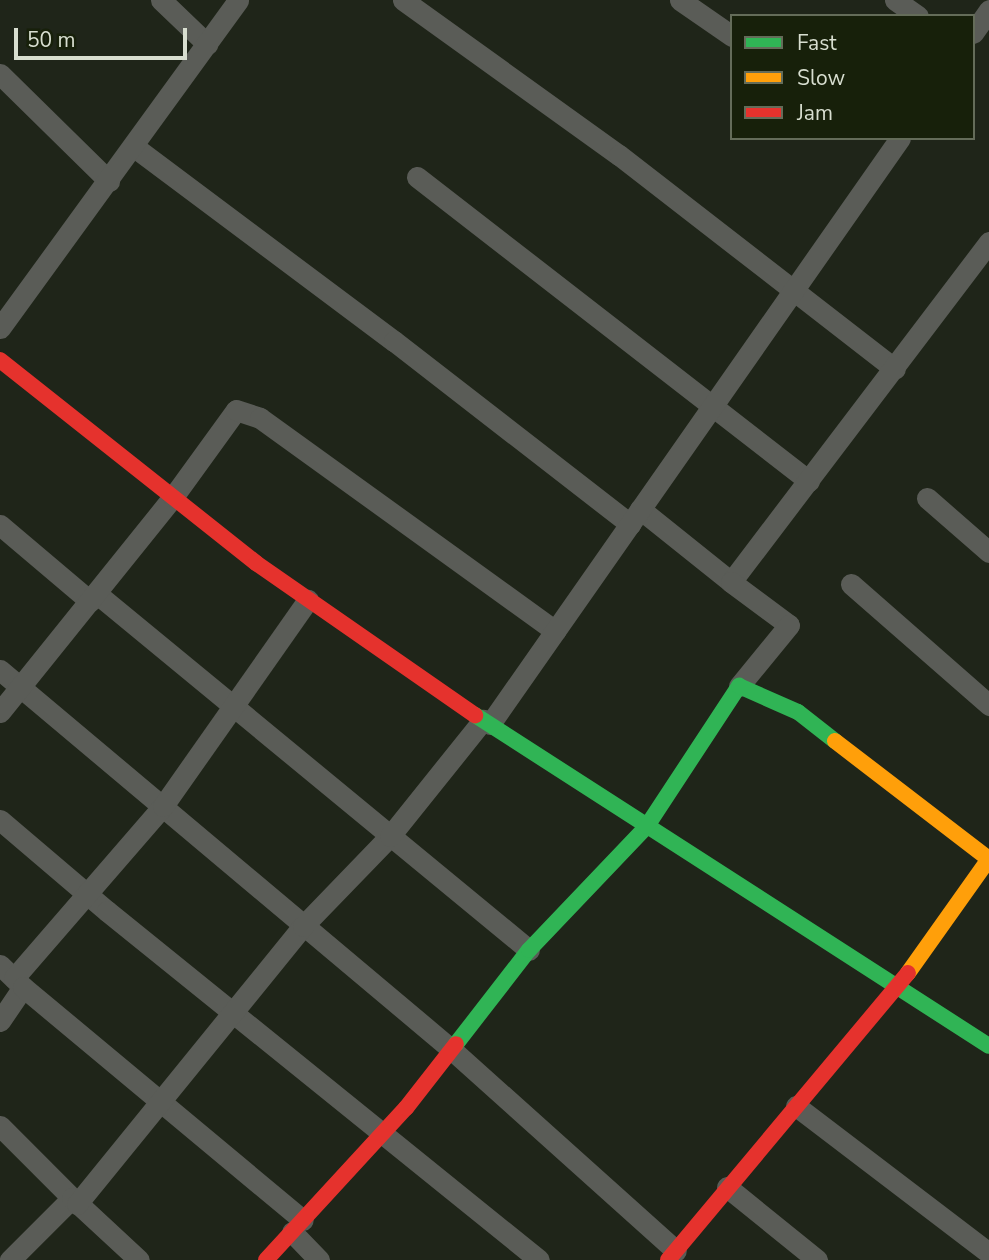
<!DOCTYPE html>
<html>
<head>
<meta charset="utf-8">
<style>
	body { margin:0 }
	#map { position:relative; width:989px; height:1260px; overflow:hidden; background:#1f2519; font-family:"Nunito Sans",sans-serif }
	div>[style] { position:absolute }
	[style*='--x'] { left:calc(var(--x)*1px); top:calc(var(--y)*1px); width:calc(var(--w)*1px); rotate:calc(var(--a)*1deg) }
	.street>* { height:21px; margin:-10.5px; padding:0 10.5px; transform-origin:10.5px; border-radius:10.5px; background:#5a5c57 }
	.fast>* { height:16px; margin:-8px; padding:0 8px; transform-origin:8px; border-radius:8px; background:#30b455 }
	.slow>* { height:16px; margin:-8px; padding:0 8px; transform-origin:8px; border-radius:8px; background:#ff9f0a }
	.jam>* { height:16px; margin:-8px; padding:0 8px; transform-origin:8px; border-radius:8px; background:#e5322d }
	span { translate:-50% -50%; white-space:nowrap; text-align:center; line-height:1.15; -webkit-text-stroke:5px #17200a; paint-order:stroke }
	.legend { position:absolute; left:730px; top:14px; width:245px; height:126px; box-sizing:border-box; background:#17200a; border:2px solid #646c59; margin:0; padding:9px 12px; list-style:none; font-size:21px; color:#d8ded0 }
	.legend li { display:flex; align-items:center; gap:14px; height:35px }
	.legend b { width:35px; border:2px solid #646c59 }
	.scale { position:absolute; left:14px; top:28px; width:173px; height:32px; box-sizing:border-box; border:4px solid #d8ded0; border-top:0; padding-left:9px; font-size:21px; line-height:24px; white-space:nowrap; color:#d8ded0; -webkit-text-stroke:5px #17200a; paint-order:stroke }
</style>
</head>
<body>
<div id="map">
	<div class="street">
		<div style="--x:161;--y:0;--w:64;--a:43.7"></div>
		<div style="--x:403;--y:0;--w:266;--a:35.7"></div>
		<div style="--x:619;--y:155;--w:349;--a:37.8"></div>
		<div style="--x:680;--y:0;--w:63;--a:34.7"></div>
		<div style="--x:895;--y:0;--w:28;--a:35"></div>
		<div style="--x:973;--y:33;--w:28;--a:-55"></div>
		<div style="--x:0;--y:74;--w:153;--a:44.5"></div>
		<div style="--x:133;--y:146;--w:326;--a:36.8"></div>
		<div style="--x:394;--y:341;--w:299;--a:37.8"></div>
		<div style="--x:417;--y:177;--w:496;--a:37.8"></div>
		<div style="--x:0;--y:328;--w:405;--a:-54"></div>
		<div style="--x:927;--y:498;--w:82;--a:41.1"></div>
		<div style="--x:640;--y:509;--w:117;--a:38.7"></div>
		<div style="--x:731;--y:582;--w:427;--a:-52.8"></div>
		<div style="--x:0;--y:525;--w:118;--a:40.2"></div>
		<div style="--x:731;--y:582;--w:72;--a:36.6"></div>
		<div style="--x:789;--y:625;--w:79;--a:129.3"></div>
		<div style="--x:851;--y:584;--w:184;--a:41.2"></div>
		<div style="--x:96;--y:593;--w:561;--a:39.5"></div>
		<div style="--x:0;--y:670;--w:589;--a:40.04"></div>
		<div style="--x:451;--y:1049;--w:302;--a:41.9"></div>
		<div style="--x:0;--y:712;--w:276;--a:-51.2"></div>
		<div style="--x:173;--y:497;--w:107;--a:-54.1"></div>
		<div style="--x:236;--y:410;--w:25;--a:18"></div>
		<div style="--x:260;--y:418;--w:364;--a:35.8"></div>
		<div style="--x:490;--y:724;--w:715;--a:-55.02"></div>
		<div style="--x:0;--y:820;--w:140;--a:40.4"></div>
		<div style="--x:107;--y:911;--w:555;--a:38.93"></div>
		<div style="--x:0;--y:965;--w:32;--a:44"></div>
		<div style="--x:23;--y:987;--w:41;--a:124.1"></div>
		<div style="--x:14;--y:978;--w:228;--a:-49.1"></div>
		<div style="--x:163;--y:806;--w:252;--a:-54.9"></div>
		<div style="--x:23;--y:987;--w:364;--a:39.8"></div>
		<div style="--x:796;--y:1106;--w:243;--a:37.3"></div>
		<div style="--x:0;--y:1126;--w:102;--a:45"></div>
		<div style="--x:72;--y:1198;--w:88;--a:135"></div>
		<div style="--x:727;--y:1187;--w:116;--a:39"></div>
		<div style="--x:72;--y:1198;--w:91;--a:42.8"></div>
		<div style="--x:77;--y:1204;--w:358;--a:-50.9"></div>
		<div style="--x:303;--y:926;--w:125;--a:-46"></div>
		<div style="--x:390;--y:836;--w:149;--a:-51.3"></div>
		<div style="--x:292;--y:1232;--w:39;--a:46"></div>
	</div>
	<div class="fast">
		<div style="--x:475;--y:715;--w:611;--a:32.78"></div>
		<div style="--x:456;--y:1044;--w:119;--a:-52.2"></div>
		<div style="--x:529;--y:950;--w:171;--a:-46.4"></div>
		<div style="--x:647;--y:826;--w:168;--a:-56.7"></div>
		<div style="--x:739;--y:686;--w:64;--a:23.8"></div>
		<div style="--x:798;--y:712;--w:47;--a:38.1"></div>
	</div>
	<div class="slow">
		<div style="--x:835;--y:741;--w:194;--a:37.5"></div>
		<div style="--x:989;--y:859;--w:140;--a:125.4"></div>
	</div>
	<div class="jam">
		<div style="--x:0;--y:360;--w:327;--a:38.4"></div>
		<div style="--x:256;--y:563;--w:267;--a:34.8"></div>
		<div style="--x:266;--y:1260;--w:207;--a:-47.4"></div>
		<div style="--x:406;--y:1108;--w:81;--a:-52"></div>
		<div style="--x:668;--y:1260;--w:374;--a:-50.1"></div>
	</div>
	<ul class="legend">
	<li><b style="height:9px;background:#30b455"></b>Fast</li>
	<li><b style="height:9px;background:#ff9f0a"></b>Slow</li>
	<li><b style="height:9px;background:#e5322d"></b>Jam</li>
	</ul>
	<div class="scale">50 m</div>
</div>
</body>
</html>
